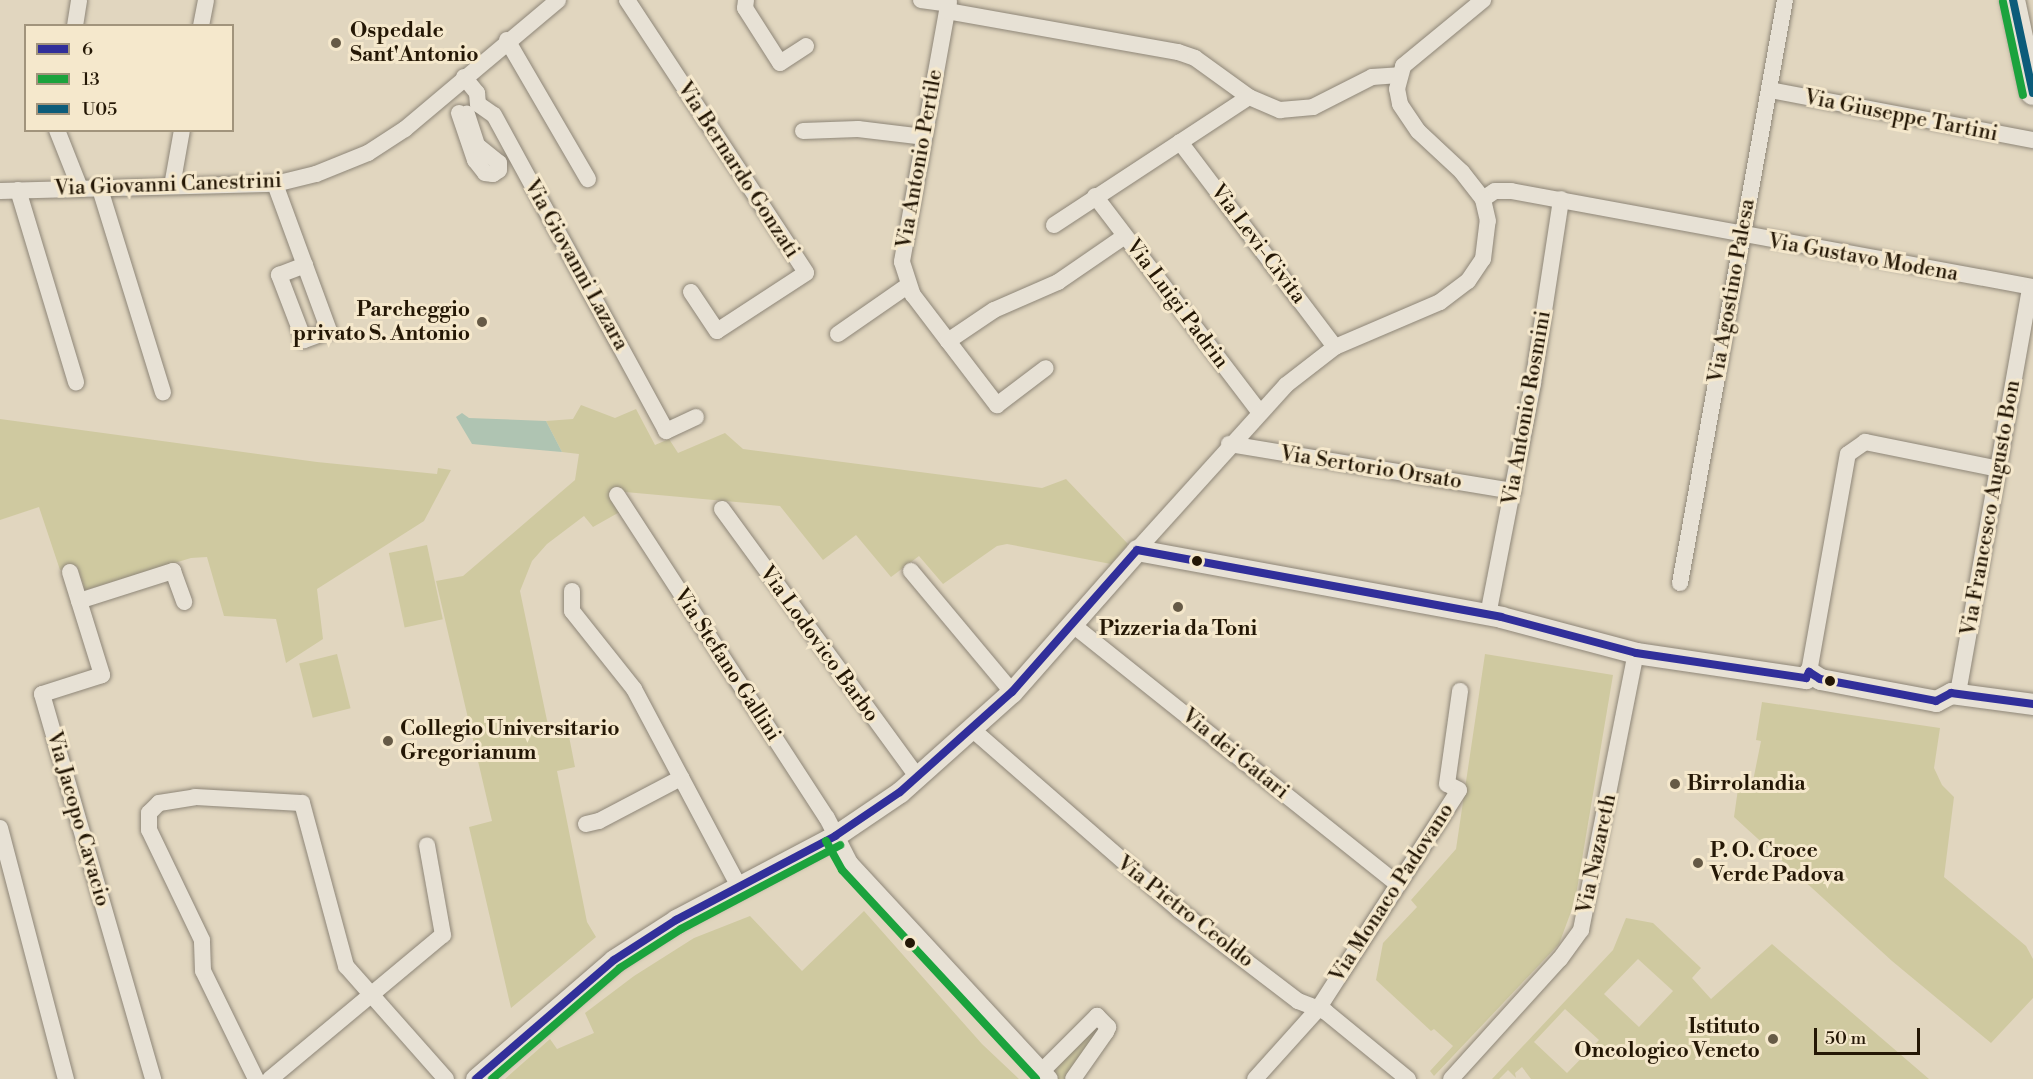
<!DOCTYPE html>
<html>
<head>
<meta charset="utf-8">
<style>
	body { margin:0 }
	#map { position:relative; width:2033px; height:1079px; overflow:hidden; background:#e1d6bf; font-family:"Libre Bodoni",serif }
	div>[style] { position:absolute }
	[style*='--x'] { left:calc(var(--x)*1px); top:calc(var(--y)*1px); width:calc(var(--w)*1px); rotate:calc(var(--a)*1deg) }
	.green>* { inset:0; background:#cfc9a0; transform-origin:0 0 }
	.water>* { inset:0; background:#afc4b2 }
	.roads { filter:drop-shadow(0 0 2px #8e8678) drop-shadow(0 0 2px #8e8678) }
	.minor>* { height:16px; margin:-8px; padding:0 8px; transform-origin:8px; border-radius:8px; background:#e7e1d5 }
	.tertiary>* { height:21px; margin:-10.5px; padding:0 10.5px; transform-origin:10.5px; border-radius:10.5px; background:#e7e1d5 }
	.secondary>* { height:24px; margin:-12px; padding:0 12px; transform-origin:12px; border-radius:12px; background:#e7e1d5 }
	.bus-1>* { height:8px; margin:-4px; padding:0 4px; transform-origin:4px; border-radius:4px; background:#312f9a }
	.bus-2>* { height:8px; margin:-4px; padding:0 4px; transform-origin:4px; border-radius:4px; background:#1ba33d }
	.bus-3>* { height:8px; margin:-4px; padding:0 4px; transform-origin:4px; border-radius:4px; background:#0c5c7a }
	.dots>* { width:16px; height:16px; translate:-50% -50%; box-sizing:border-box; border:3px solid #f5e8cc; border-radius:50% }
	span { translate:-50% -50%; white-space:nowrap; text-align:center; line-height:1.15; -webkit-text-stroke:6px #f5e8cc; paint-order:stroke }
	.poi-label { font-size:21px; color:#241705; font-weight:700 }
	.left { translate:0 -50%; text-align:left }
	.right { translate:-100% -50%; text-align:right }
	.street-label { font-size:21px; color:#241705 }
	.legend { position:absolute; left:24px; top:24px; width:210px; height:108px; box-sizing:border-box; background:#f5e8cc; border:2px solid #a1947c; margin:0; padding:8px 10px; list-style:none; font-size:18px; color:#241705 }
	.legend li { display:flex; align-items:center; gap:12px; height:30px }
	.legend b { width:30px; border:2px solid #a1947c }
	.scale { position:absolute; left:1814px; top:1028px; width:106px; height:27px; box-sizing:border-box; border:3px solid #241705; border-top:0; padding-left:8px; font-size:18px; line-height:21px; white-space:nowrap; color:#241705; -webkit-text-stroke:4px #f5e8cc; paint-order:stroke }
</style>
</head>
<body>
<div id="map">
	<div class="green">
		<div style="clip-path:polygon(581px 405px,615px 418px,636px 409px,655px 445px,669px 439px,678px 453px,725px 433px,743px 449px,1042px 488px,1066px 479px,1128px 544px,1111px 564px,1007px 544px,997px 546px,943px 584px,919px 556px,891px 577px,856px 535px,823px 560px,780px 506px,614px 491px,625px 509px,593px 527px,584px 516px,547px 544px,532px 561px,520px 591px,549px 730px,567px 726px,575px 767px,557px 771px,587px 922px,596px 937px,511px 1008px,469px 827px,492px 821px,436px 581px,463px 576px,575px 480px,579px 454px,562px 452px,546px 421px,573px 419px)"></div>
		<div style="clip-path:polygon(0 419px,317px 462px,437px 474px,438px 468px,451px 470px,424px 521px,317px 589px,323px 639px,286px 663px,276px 619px,224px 616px,207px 557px,191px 558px,85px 590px,77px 566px,60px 570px,39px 507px,0 520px)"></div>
		<div style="left:427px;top:545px;width:76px;height:39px;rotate:78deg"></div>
		<div style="left:337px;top:654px;width:56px;height:39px;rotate:76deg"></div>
		<div style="clip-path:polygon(1485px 654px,1613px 675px,1575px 901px,1559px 944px,1434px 1076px,1430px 1071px,1453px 1046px,1434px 1029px,1431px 1031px,1376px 980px,1383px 943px,1417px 907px,1411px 900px,1456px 849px)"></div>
		<div style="clip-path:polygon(1762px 702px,1940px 728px,1934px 768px,1942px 785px,1954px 797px,1944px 877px,2026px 946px,2033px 959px,2033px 998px,1991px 1043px,1892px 961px,1734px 817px,1738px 789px,1751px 791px,1761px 741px,1756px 740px)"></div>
		<div style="clip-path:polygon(864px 911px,982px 1044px,1019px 1079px,505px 1079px,550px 1039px,557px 1049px,594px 1033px,585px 1013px,634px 976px,694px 938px,750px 916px,802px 971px)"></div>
		<div style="clip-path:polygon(evenodd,1626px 918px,1653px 923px,1701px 968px,1692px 978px,1711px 999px,1772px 944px,1929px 1079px,1531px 1079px,1522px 1067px,1515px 1073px,1516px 1078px,1508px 1070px,1499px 1079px,1492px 1079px,1613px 950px,1626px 918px,1638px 959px,1673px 991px,1639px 1027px,1604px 994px,1638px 959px,1626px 918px,1565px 1009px,1599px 1040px,1567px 1073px,1534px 1042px,1565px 1009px)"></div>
		<div style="clip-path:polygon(1091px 1019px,1108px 1027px,1072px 1079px,1050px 1079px,1042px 1071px)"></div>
	</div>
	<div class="water">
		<div style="clip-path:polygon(462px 413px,469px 418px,546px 421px,562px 452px,472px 444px,456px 417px)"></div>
	</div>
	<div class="roads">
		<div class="minor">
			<div style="--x:627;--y:0;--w:326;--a:56.7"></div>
			<div style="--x:806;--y:273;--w:106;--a:146.9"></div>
			<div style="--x:717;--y:331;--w:47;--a:-123.7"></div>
			<div style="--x:746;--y:0;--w:8;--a:97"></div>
			<div style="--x:745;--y:8;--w:65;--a:57.5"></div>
			<div style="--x:780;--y:63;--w:31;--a:-33"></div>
			<div style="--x:921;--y:0;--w:28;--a:8"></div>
			<div style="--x:949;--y:0;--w:266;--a:100.2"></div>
			<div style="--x:902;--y:262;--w:35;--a:72"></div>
			<div style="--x:913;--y:295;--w:58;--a:52.7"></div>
			<div style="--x:948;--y:341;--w:55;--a:-34"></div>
			<div style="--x:994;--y:310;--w:70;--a:-23.6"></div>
			<div style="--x:1058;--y:282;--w:81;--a:-34.5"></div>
			<div style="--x:947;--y:11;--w:235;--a:10.1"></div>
			<div style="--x:1178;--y:52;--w:18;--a:19"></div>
			<div style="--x:1195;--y:58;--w:67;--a:35.8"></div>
			<div style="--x:1249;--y:97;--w:34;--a:23"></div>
			<div style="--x:1280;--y:110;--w:33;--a:-5"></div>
			<div style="--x:1313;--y:107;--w:66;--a:-27"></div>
			<div style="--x:1372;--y:77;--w:27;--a:-4"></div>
			<div style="--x:75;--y:26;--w:26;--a:-81"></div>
			<div style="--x:201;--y:26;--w:26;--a:-79"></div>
			<div style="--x:507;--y:40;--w:161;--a:59.8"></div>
			<div style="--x:464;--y:77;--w:21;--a:51"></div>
			<div style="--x:477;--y:93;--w:11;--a:85"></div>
			<div style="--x:1770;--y:90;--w:268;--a:10.8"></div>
			<div style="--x:478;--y:104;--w:19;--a:35"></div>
			<div style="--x:494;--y:115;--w:360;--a:61.4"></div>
			<div style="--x:666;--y:431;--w:33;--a:-25"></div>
			<div style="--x:459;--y:113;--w:50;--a:71.2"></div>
			<div style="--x:475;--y:160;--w:16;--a:52"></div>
			<div style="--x:485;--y:173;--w:8;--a:7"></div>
			<div style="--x:493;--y:174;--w:7;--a:-34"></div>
			<div style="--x:499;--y:170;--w:7;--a:-90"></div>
			<div style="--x:499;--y:163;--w:28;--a:-141"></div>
			<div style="--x:477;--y:145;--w:33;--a:-108"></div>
			<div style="--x:57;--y:130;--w:62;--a:68.4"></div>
			<div style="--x:803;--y:131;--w:55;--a:-2.1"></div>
			<div style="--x:858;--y:129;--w:66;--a:6.9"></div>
			<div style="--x:1180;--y:142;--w:257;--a:52.9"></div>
			<div style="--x:275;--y:184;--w:157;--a:69.8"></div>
			<div style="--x:329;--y:331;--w:27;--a:160"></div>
			<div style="--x:304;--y:340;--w:70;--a:-111"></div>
			<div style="--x:279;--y:275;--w:28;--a:-21"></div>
			<div style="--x:172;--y:186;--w:57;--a:-79.9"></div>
			<div style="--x:100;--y:189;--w:213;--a:72.8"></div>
			<div style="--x:18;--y:190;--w:201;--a:73.2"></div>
			<div style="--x:0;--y:191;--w:275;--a:-1.5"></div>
			<div style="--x:275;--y:184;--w:42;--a:-13.7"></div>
			<div style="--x:316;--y:174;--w:56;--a:-22"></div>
			<div style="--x:368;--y:153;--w:44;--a:-33"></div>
			<div style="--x:405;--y:129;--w:200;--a:-40.1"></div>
			<div style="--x:1095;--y:196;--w:270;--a:52.7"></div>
			<div style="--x:1483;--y:199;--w:14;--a:-34"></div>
			<div style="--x:1495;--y:191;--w:16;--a:0"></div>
			<div style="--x:1511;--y:191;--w:531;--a:10.42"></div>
			<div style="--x:1054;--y:225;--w:233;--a:-33.3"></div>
			<div style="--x:838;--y:334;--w:84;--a:-34.8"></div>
			<div style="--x:948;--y:341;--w:81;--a:52.6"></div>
			<div style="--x:997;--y:405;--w:61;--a:-37.1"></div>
			<div style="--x:1229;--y:444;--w:288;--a:9.4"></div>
			<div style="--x:617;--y:495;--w:385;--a:57"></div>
			<div style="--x:827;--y:818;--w:51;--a:62.9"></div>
			<div style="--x:850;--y:863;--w:294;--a:47.2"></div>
			<div style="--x:722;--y:509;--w:333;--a:53.9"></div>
			<div style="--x:1137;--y:550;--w:222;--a:-47.9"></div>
			<div style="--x:1286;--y:385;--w:62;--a:-37.8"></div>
			<div style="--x:1335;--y:347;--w:114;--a:-23.2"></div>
			<div style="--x:1440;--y:302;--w:35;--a:-37"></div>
			<div style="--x:1468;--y:281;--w:27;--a:-56"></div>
			<div style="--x:1483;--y:259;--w:38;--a:-83"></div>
			<div style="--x:1488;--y:221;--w:23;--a:-103"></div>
			<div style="--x:1483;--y:199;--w:34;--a:-128"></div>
			<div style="--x:1462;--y:172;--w:60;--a:-137"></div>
			<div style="--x:1418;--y:131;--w:32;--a:-124"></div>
			<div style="--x:1400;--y:104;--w:15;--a:-101"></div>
			<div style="--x:1397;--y:89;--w:24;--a:-75"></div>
			<div style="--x:1403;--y:66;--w:104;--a:-39.5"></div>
			<div style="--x:911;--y:571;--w:158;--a:50.1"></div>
			<div style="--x:70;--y:572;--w:108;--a:72.7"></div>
			<div style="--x:102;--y:675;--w:63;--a:162.4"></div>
			<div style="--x:42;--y:694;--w:401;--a:73.9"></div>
			<div style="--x:1680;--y:583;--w:592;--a:-79.79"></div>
			<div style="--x:572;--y:591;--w:20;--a:90"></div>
			<div style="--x:572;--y:611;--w:100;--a:51.5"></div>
			<div style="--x:634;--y:689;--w:225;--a:62"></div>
			<div style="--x:79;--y:601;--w:99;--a:-17.7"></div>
			<div style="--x:173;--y:571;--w:33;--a:70"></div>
			<div style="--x:1488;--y:615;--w:236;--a:-79"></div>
			<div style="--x:1533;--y:383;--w:186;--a:-81.3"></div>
			<div style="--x:1073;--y:625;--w:415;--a:38.6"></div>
			<div style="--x:1809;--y:672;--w:221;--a:-79.9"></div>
			<div style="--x:1848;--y:454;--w:21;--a:-35"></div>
			<div style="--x:1865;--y:442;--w:137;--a:11.4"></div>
			<div style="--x:1958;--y:693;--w:411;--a:-79.9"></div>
			<div style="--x:973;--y:730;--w:274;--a:41.1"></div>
			<div style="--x:1179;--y:910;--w:150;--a:37.4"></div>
			<div style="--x:1298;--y:1001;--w:30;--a:21"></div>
			<div style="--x:1326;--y:1012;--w:106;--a:39.3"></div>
			<div style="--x:586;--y:824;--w:13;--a:-13"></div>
			<div style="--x:599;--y:821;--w:93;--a:-27.7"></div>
			<div style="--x:0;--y:828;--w:260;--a:75.3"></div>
			<div style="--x:1042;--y:1071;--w:78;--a:-45"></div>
			<div style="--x:1097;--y:1016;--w:16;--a:45"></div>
			<div style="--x:1108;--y:1027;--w:5;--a:112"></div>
			<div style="--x:1106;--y:1032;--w:57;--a:125.1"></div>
			<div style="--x:256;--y:1079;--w:120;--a:-116.1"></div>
			<div style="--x:203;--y:971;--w:31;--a:-92"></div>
			<div style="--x:202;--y:940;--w:122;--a:-115.7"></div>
			<div style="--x:149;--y:830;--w:17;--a:-90"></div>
			<div style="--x:149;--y:813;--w:14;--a:-45"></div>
			<div style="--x:159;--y:803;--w:36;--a:-9"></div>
			<div style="--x:195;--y:797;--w:107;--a:3.2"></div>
			<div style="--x:302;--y:803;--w:169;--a:74.9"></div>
			<div style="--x:346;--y:966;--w:151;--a:48.5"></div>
			<div style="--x:270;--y:1079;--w:225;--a:-39.8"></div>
			<div style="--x:443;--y:935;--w:91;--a:-100.1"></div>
			<div style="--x:1255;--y:1079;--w:94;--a:-48"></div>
			<div style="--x:1318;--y:1009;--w:260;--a:-57.2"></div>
			<div style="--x:1459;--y:790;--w:13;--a:-153"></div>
			<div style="--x:1447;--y:784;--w:94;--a:-82"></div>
			<div style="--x:1451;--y:1079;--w:162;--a:-47.8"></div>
			<div style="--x:1560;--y:959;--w:36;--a:-54"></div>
			<div style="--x:1581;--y:930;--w:282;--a:-78.8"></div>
		</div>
		<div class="tertiary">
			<div style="--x:476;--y:1079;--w:182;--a:-40.8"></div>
			<div style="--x:614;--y:960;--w:74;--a:-32.8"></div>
			<div style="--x:676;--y:920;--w:180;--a:-27.8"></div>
			<div style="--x:835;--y:836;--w:78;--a:-34.1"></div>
			<div style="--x:900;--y:792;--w:150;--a:-41.8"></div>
			<div style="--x:1012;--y:692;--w:189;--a:-48.6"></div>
			<div style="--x:1137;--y:550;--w:370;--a:10.4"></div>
			<div style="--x:1501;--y:617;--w:140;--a:14.9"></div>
			<div style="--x:1636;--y:653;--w:172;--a:8.4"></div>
			<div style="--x:1806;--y:678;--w:7;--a:-63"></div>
			<div style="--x:1809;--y:672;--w:13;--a:32"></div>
			<div style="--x:1820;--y:679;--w:118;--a:10.7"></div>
			<div style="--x:1936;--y:701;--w:17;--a:-28"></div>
			<div style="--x:1951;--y:693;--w:83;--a:7.6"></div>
		</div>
		<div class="secondary">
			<div style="--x:2013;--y:0;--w:95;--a:77.9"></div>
		</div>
	</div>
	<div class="bus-1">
		<div style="--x:1137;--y:550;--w:370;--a:10.4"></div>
		<div style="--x:1501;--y:617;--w:140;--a:14.9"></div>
		<div style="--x:1636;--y:653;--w:172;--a:8.4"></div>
		<div style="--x:1806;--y:678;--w:7;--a:-63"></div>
		<div style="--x:1809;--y:672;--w:13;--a:32"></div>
		<div style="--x:1820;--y:679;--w:118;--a:10.7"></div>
		<div style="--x:1936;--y:701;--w:17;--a:-28"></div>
		<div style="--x:1951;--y:693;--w:83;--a:7.6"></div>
		<div style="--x:476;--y:1079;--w:182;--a:-40.8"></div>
		<div style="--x:614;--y:960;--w:74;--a:-32.8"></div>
		<div style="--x:676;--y:920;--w:180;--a:-27.8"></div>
		<div style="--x:835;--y:836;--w:78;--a:-34.1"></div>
		<div style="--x:900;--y:792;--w:150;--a:-41.8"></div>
		<div style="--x:1012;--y:692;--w:189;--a:-48.6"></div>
	</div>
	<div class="bus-2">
		<div style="--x:2003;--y:2;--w:95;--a:77.9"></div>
		<div style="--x:826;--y:841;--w:33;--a:61"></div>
		<div style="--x:842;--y:870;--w:285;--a:47.1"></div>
		<div style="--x:492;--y:1079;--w:169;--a:-40.9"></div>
		<div style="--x:620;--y:968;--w:72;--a:-32.6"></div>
		<div style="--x:681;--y:929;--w:180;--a:-27.8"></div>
	</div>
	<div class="bus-3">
		<div style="--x:2013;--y:0;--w:95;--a:77.9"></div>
	</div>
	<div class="dots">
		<div style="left:336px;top:43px;background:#665a46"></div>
		<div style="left:482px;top:322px;background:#665a46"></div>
		<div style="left:1197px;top:561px;background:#241705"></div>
		<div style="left:1178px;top:607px;background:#665a46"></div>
		<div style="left:1830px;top:681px;background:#241705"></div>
		<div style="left:388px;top:741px;background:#665a46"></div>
		<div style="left:1675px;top:784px;background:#665a46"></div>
		<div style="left:1698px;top:863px;background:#665a46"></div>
		<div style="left:910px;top:943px;background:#241705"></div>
		<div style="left:1773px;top:1039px;background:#665a46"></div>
	</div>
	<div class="poi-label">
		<span class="left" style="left:350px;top:43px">Ospedale<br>Sant'Antonio</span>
		<span class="right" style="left:470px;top:322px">Parcheggio<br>privato S. Antonio</span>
		<span style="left:1178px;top:629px">Pizzeria da Toni</span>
		<span class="left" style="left:400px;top:741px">Collegio Universitario<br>Gregorianum</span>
		<span class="left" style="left:1687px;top:784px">Birrolandia</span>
		<span class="left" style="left:1710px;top:863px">P. O. Croce<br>Verde Padova</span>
		<span class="right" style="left:1760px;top:1039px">Istituto<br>Oncologico Veneto</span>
	</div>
	<div class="street-label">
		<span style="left:1901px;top:116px;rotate:11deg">Via Giuseppe Tartini</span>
		<span style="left:920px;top:159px;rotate:-80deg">Via Antonio Pertile</span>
		<span style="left:738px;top:170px;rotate:57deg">Via Bernardo Gonzati</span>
		<span style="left:168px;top:185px;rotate:-2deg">Via Giovanni Canestrini</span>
		<span style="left:1258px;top:244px;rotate:53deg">Via Levi-Civita</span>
		<span style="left:1863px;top:258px;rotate:10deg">Via Gustavo Modena</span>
		<span style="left:576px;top:265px;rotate:61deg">Via Giovanni Lazara</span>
		<span style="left:1732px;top:291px;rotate:-80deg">Via Agostino Palesa</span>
		<span style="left:1177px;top:304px;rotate:53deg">Via Luigi Padrin</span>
		<span style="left:1527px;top:408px;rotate:-80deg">Via Antonio Rosmini</span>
		<span style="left:1371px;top:468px;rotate:9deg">Via Sertorio Orsato</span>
		<span style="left:1991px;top:508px;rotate:-80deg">Via Francesco Augusto Bon</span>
		<span style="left:819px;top:644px;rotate:54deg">Via Lodovico Barbo</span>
		<span style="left:727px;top:665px;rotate:57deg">Via Stefano Gallini</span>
		<span style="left:1235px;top:754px;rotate:39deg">Via dei Gatari</span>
		<span style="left:78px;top:819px;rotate:74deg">Via Jacopo Cavacio</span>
		<span style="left:1597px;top:854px;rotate:-78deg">Via Nazareth</span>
		<span style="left:1392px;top:893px;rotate:-57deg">Via Monaco Padovano</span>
		<span style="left:1185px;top:912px;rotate:38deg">Via Pietro Ceoldo</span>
	</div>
	<ul class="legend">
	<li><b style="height:8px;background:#312f9a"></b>6</li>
	<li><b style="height:8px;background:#1ba33d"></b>13</li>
	<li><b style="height:8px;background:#0c5c7a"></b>U05</li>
	</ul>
	<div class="scale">50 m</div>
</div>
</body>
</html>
